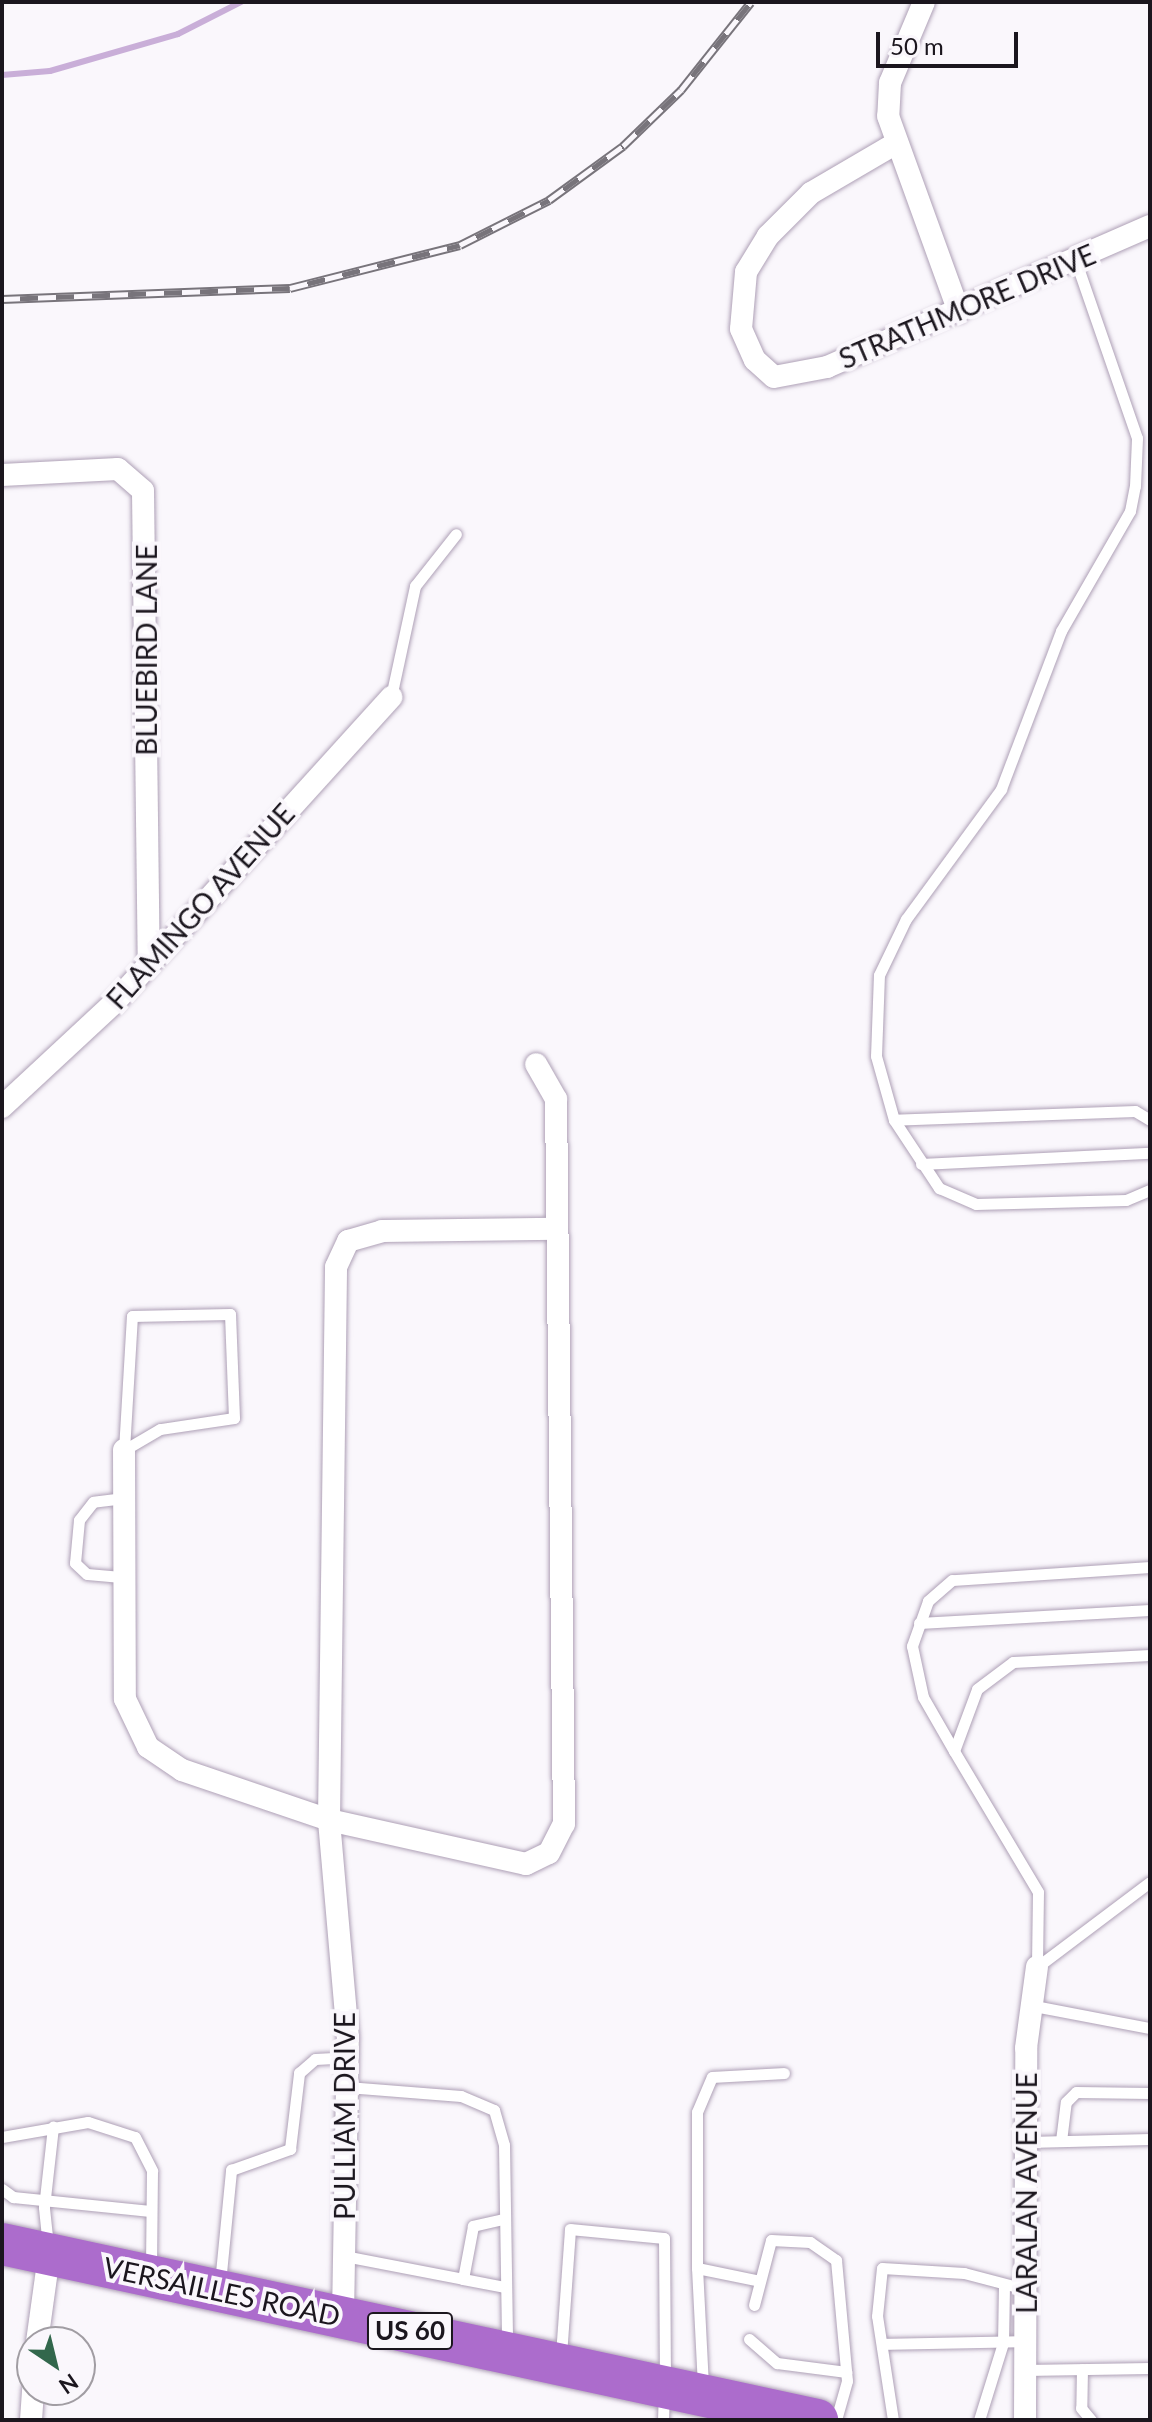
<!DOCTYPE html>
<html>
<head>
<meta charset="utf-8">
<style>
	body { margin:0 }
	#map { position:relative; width:1152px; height:2422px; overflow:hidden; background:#faf7fc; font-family:Lato,sans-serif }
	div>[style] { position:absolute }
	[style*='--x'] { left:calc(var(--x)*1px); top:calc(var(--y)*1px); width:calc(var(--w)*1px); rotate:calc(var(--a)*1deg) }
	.stream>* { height:6px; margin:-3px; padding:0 3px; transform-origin:3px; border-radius:3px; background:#c9aed8 }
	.roads { filter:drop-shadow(0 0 2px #aea0b6) drop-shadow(0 0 2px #aea0b6) }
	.lane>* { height:11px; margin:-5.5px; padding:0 5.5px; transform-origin:5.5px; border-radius:5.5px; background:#fff }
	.street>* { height:22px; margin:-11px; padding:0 11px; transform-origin:11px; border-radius:11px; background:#fff }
	.highway>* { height:42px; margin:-21px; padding:0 21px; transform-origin:21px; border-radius:21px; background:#ac6ccc }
	.rail>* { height:9px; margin-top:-4.5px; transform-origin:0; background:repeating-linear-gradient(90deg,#faf7fc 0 18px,#78747b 0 36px); box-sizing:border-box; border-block:2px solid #78747b }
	span { translate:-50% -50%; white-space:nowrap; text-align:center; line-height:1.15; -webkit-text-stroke:8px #faf7fc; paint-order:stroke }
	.shield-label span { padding:2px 6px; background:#faf7fc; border:2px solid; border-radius:6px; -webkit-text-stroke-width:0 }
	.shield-label { font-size:26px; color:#1b161e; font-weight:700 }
	.street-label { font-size:28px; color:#1b161e }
	.frame { position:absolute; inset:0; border:4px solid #1b161e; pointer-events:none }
	.north { position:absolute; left:16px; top:2326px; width:80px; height:80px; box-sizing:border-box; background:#faf7fc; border:2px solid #a19da3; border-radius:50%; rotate:145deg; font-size:22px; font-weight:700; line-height:32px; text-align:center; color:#1b161e }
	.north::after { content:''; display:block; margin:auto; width:28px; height:36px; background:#32674c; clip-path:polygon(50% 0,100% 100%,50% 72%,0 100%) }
	.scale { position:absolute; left:876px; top:32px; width:142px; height:36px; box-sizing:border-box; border:4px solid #1b161e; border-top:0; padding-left:10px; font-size:24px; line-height:28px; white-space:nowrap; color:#1b161e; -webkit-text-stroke:6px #faf7fc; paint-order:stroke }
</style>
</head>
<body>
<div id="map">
	<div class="stream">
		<div style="--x:2;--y:75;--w:48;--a:-4.8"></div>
		<div style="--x:50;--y:71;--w:133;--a:-16.1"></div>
		<div style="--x:178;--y:34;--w:71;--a:-26.9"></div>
	</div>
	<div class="roads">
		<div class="lane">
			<div style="--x:391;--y:697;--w:114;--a:-77.8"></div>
			<div style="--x:415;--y:586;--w:66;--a:-51.7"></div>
			<div style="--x:894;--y:1120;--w:66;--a:-105.7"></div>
			<div style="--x:876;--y:1056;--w:81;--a:-87.9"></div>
			<div style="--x:879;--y:975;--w:62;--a:-64.3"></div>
			<div style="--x:906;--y:919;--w:161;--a:-53.8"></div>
			<div style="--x:1001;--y:789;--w:169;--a:-69.2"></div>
			<div style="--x:1061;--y:631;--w:138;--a:-60.1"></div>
			<div style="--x:1130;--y:511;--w:25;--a:-79"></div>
			<div style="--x:1135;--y:486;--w:48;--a:-87.6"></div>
			<div style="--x:1137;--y:438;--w:189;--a:-109.1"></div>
			<div style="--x:1150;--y:1120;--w:17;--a:-149"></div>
			<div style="--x:1135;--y:1111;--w:241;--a:177.9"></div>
			<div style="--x:894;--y:1120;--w:82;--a:56.5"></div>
			<div style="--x:939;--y:1188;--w:40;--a:23.4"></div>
			<div style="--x:976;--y:1204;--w:150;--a:-1.5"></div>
			<div style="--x:1126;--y:1200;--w:26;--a:-23"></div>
			<div style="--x:921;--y:1164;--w:229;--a:-2.8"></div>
			<div style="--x:230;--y:1314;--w:104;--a:87.8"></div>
			<div style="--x:234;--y:1418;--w:75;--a:171.5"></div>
			<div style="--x:160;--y:1429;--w:42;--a:149.7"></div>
			<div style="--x:124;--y:1450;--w:134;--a:-86.6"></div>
			<div style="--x:132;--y:1316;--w:98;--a:-1.2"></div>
			<div style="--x:124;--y:1498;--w:31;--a:173"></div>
			<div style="--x:93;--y:1502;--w:23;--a:128"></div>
			<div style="--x:79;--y:1520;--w:43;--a:95.3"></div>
			<div style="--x:75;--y:1563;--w:16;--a:43"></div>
			<div style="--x:87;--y:1574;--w:37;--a:5"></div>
			<div style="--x:1150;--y:1567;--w:198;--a:176.2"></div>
			<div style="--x:952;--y:1580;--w:32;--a:139"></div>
			<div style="--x:928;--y:1601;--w:48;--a:109.6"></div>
			<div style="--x:912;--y:1646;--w:52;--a:77.8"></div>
			<div style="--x:923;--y:1697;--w:62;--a:60.1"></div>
			<div style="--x:954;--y:1751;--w:66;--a:-69.6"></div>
			<div style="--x:977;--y:1689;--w:45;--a:-36.9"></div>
			<div style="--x:1013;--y:1662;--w:137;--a:-2.9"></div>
			<div style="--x:919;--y:1623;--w:231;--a:-3.2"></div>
			<div style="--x:954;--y:1751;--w:164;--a:59.2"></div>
			<div style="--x:1038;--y:1892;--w:75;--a:90.8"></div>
			<div style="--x:1037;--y:1967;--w:141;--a:-37"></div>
			<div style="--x:1029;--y:2005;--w:123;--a:10.8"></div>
			<div style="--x:347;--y:2087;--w:114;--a:4.5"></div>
			<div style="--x:461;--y:2096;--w:36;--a:23"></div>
			<div style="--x:494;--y:2110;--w:36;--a:74"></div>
			<div style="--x:504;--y:2145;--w:198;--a:89.1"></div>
			<div style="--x:2;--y:2137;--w:87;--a:-9.9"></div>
			<div style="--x:88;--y:2122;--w:49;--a:17.7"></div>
			<div style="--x:135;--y:2137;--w:38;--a:63"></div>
			<div style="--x:152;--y:2171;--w:96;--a:90.6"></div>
			<div style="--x:1061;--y:2141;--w:39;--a:-83"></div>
			<div style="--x:1066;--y:2102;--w:14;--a:-45"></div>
			<div style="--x:1076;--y:2092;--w:74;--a:0.8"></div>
			<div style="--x:1027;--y:2142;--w:123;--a:-1.4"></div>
			<div style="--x:2;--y:2189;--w:14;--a:36"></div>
			<div style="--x:13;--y:2197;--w:138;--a:5.8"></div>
			<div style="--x:503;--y:2219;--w:31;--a:167"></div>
			<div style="--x:473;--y:2226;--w:54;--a:100.7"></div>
			<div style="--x:463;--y:2279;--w:43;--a:10.8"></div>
			<div style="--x:48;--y:2246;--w:39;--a:-96"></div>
			<div style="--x:44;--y:2207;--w:81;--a:-83.6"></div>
			<div style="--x:344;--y:2256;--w:121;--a:10.9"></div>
			<div style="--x:697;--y:2268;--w:156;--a:-90"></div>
			<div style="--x:697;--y:2112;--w:38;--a:-67"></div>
			<div style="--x:712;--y:2077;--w:72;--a:-3.2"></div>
			<div style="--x:220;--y:2283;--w:114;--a:-84.4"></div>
			<div style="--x:231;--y:2170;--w:63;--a:-19.6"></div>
			<div style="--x:290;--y:2149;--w:77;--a:-83.2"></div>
			<div style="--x:299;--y:2073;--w:21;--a:-41"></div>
			<div style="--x:315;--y:2059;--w:33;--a:-3"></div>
			<div style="--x:754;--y:2305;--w:67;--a:-75.3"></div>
			<div style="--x:771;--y:2240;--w:39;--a:3"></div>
			<div style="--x:810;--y:2242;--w:32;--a:35"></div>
			<div style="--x:836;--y:2260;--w:121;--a:84.8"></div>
			<div style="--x:847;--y:2381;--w:41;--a:105.8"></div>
			<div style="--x:749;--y:2339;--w:37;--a:41"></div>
			<div style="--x:777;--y:2363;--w:70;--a:7.4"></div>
			<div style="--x:883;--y:2344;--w:143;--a:-1.2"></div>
			<div style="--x:561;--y:2355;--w:126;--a:-85.9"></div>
			<div style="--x:570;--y:2229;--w:94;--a:5.5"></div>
			<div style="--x:664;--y:2238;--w:141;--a:89.6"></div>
			<div style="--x:1082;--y:2369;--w:39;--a:91"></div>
			<div style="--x:1081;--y:2408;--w:16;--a:50"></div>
			<div style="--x:1025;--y:2370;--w:125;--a:-0.9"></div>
			<div style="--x:703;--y:2386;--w:118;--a:-92.9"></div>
			<div style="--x:697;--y:2268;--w:64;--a:11.7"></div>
			<div style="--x:663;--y:2420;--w:24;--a:-88"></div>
			<div style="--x:893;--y:2420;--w:105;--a:-98.7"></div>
			<div style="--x:877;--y:2316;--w:48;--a:-84.1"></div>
			<div style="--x:882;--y:2268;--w:82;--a:3.5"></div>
			<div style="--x:964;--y:2273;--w:63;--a:14.7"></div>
			<div style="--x:979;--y:2420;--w:81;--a:-72.7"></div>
			<div style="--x:1003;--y:2343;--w:57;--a:-89"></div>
		</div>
		<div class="street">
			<div style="--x:924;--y:2;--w:88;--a:112.8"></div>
			<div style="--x:890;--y:83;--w:33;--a:93"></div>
			<div style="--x:888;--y:116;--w:208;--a:70.1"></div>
			<div style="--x:893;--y:145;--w:95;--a:149.7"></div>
			<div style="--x:811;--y:193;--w:61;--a:135"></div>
			<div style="--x:768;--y:236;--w:42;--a:121.4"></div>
			<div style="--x:746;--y:272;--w:57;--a:95"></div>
			<div style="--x:741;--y:329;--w:34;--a:66"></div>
			<div style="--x:755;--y:360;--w:25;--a:42"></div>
			<div style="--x:774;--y:377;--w:54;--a:-10.7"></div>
			<div style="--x:827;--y:367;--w:352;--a:-23.6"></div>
			<div style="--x:2;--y:475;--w:116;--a:-3"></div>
			<div style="--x:118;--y:469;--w:33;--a:41"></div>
			<div style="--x:143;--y:491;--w:470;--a:89.3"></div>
			<div style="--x:2;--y:1107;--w:153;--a:-42.9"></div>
			<div style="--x:114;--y:1003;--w:413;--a:-47.8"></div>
			<div style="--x:124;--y:1450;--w:249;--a:89.8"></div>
			<div style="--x:125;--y:1699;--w:53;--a:64.4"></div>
			<div style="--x:148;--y:1747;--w:41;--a:34.1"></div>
			<div style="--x:182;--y:1770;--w:155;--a:18.8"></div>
			<div style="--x:329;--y:1820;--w:202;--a:12.6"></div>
			<div style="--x:526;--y:1864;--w:25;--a:-26"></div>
			<div style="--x:549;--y:1853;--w:33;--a:-63"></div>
			<div style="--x:564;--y:1824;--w:725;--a:-90.63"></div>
			<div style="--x:556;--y:1099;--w:40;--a:-119.7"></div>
			<div style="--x:343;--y:2316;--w:278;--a:-89"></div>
			<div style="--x:348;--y:2038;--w:219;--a:-95"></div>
			<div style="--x:329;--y:1820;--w:553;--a:-89.27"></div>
			<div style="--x:336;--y:1267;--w:29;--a:-65"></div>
			<div style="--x:348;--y:1241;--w:35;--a:-16"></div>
			<div style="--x:382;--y:1231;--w:175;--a:-0.7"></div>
			<div style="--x:37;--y:2342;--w:88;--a:-82.1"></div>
			<div style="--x:31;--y:2420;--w:30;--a:-86"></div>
			<div style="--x:1025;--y:2420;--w:372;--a:-89.8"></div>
			<div style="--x:1026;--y:2048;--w:82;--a:-82.3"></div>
		</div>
		<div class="highway">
			<div style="--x:2;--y:2244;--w:834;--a:12.19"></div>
		</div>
	</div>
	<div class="rail">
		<div style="--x:2;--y:299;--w:288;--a:-2.2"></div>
		<div style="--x:290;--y:288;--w:175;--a:-14.2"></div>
		<div style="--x:460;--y:245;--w:100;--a:-26.8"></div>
		<div style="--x:549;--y:200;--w:92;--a:-36.1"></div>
		<div style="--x:623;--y:146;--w:81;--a:-44"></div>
		<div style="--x:681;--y:90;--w:112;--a:-51.5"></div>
	</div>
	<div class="shield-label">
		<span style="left:410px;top:2331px">US 60</span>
	</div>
	<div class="street-label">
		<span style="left:967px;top:306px;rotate:-23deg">STRATHMORE DRIVE</span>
		<span style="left:146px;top:650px;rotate:-90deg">BLUEBIRD LANE</span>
		<span style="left:200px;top:906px;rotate:-48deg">FLAMINGO AVENUE</span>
		<span style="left:344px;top:2116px;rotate:-90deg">PULLIAM DRIVE</span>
		<span style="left:1026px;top:2193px;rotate:-90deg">LARALAN AVENUE</span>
		<span style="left:222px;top:2291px;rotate:12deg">VERSAILLES ROAD</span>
	</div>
	<div class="frame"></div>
	<div class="north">N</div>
	<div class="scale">50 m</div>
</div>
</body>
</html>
